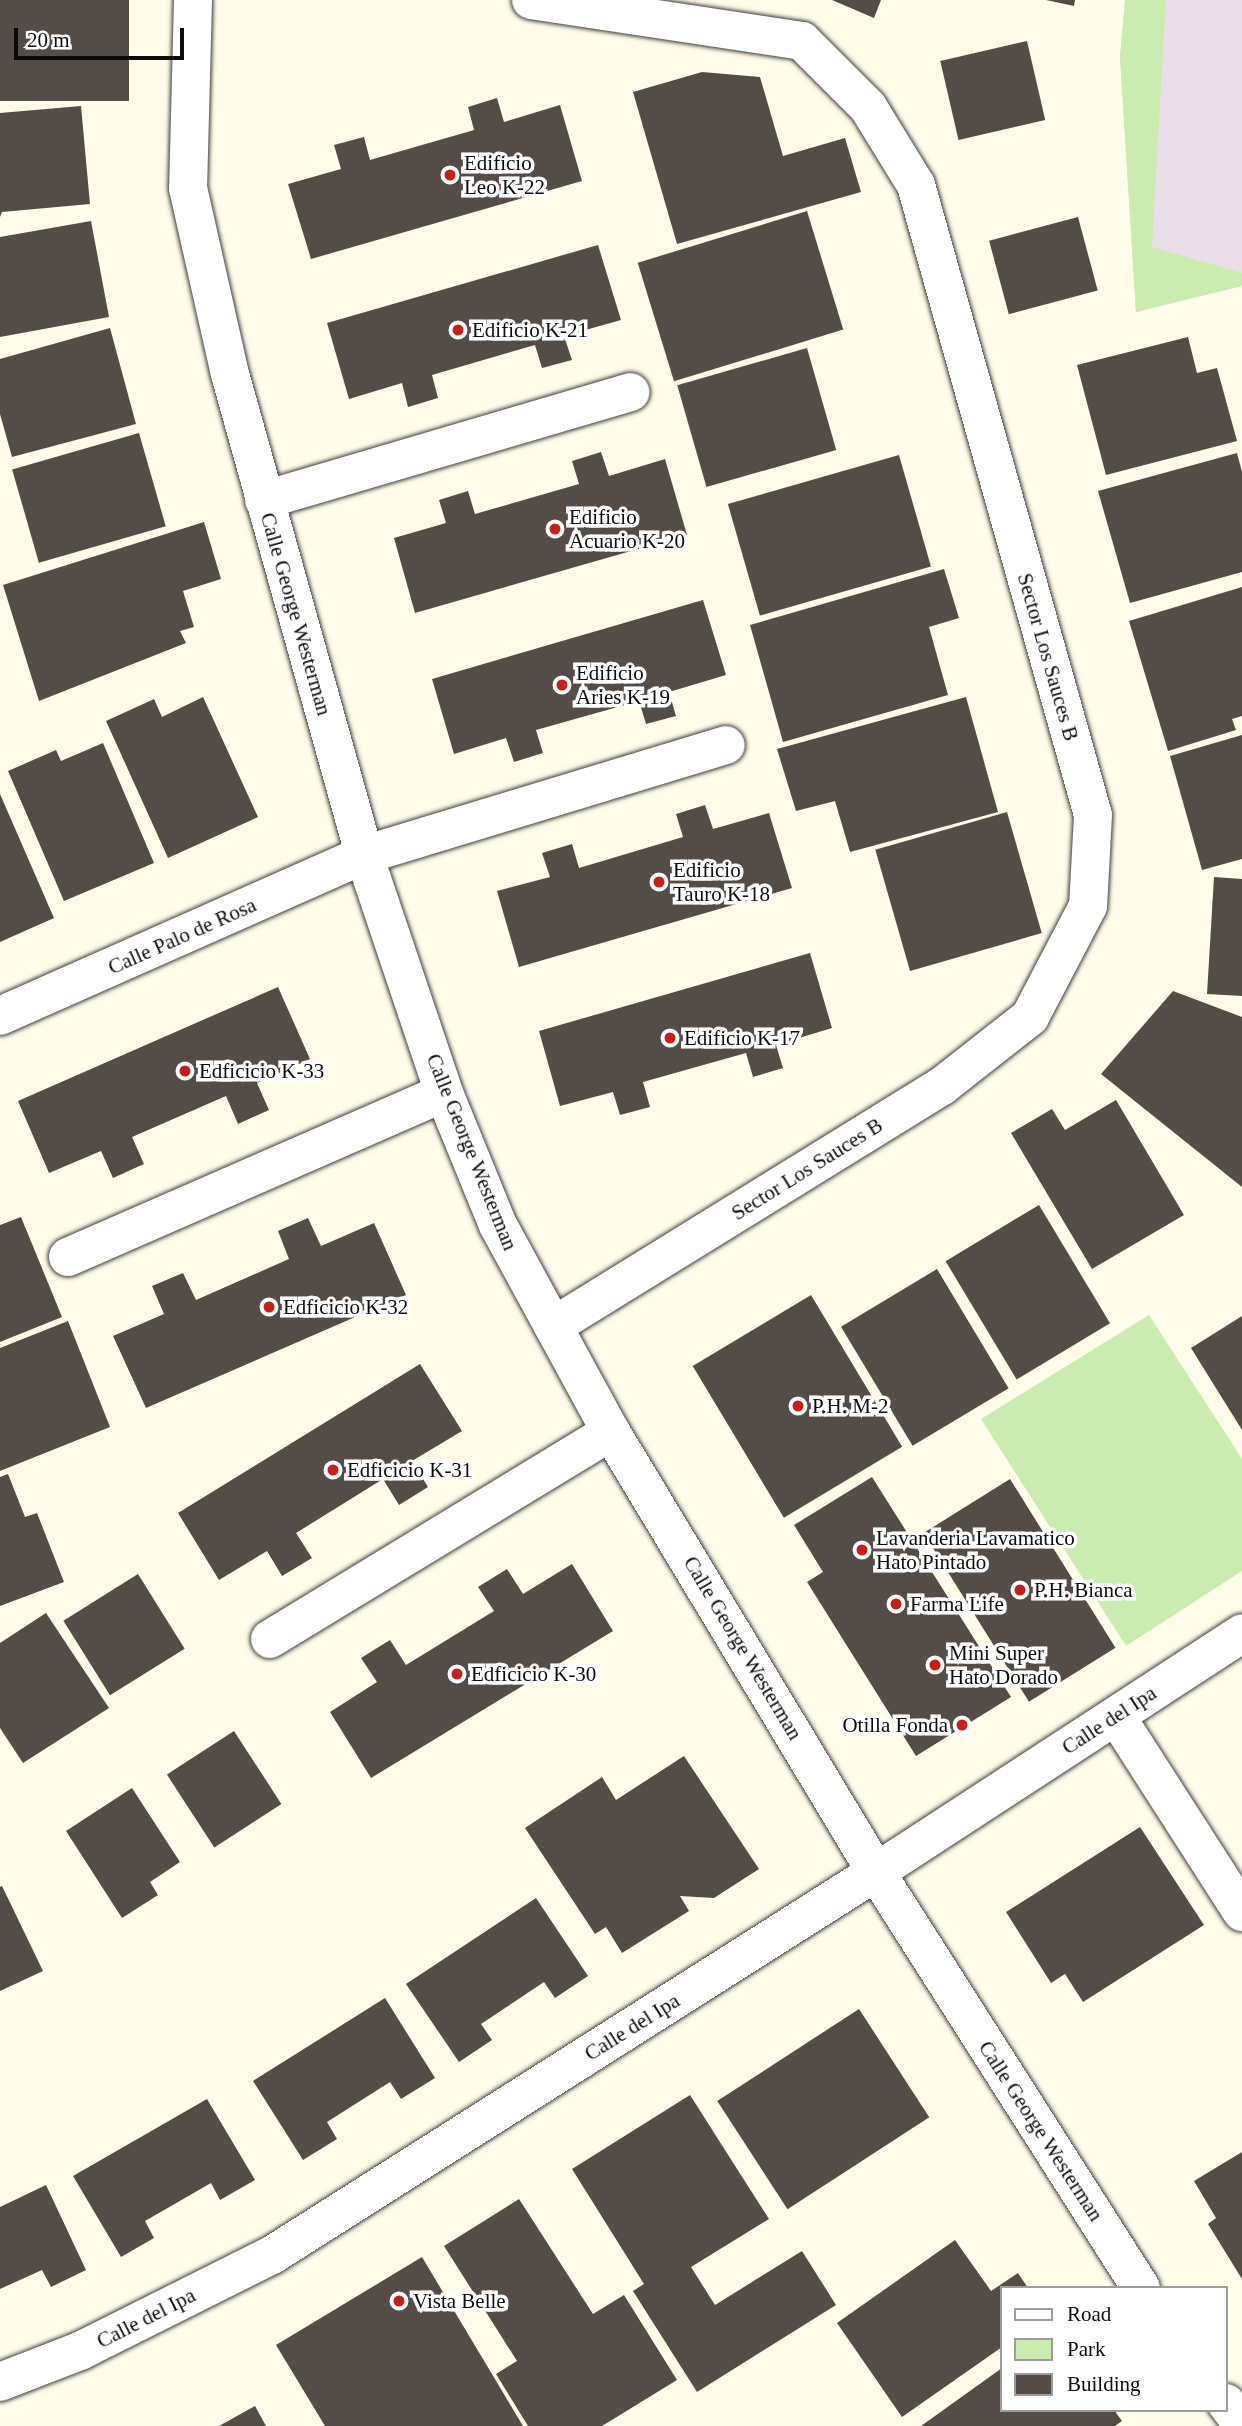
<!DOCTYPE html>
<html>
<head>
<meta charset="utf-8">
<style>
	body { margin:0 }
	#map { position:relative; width:1242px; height:2426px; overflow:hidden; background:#fffce9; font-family:Georgia,serif }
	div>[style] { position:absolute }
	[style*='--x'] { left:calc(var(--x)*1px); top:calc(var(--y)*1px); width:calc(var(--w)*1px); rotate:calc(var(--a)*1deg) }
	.industrial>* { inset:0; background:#ebdeeb }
	.green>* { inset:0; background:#cbecb0 }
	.building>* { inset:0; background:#544d47; transform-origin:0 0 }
	.roads { filter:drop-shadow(0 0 2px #3e3e3e) drop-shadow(0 0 2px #3e3e3e) }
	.minor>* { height:38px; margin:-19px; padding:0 19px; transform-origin:19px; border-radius:19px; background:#fff }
	.dots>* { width:19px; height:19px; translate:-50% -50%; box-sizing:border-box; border:4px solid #fff; border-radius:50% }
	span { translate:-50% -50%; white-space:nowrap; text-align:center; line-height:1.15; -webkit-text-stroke:7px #fff; paint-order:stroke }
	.poi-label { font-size:21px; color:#0b0b0b }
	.left { translate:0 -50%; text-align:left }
	.right { translate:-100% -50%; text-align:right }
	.street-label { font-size:21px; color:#0b0b0b }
	.legend { position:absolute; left:1000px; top:2286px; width:228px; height:126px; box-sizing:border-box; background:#fff; border:2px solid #9d9d9d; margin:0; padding:9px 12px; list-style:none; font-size:21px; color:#0b0b0b }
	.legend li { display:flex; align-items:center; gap:14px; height:35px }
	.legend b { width:35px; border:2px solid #9d9d9d }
	.scale { position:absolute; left:14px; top:28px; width:170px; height:32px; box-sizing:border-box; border:4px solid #0b0b0b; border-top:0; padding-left:9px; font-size:21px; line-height:24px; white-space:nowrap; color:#0b0b0b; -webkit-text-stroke:5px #fff; paint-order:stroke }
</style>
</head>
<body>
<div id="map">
	<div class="industrial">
		<div style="clip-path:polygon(1125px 0,1242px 0,1242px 286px,1136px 312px,1120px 57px)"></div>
	</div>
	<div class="green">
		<div style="clip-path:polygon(1125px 0,1166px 0,1152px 247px,1242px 273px,1242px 286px,1136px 312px,1120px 57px)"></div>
		<div style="clip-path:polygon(1149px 1315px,1242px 1459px,1242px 1571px,1126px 1646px,981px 1419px)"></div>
	</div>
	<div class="building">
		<div style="left:0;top:0;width:129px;height:101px"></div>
		<div style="clip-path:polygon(832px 0,881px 0,874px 18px)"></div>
		<div style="clip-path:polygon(1046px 0,1075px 0,1074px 6px)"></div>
		<div style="left:1027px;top:41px;width:81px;height:89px;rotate:77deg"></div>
		<div style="clip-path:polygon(702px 72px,760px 77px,783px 156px,845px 138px,861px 192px,677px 244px,633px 92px)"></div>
		<div style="clip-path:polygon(497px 98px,504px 122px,560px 105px,582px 181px,311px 259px,288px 184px,341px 169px,334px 145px,364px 137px,370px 160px,474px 130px,468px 107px)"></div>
		<div style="clip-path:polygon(81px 106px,90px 204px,2px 212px,0 217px,0 113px)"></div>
		<div style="left:807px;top:211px;width:124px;height:177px;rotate:73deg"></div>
		<div style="left:1078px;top:217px;width:76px;height:92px;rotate:75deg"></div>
		<div style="clip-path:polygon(91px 221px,109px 317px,0 337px,0 237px)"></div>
		<div style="clip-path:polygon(598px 245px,621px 320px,564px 336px,572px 360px,542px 368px,535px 345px,432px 375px,438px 398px,408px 407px,402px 383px,349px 399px,327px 323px)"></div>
		<div style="clip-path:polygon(110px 328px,136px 424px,12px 457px,0 414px,0 359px)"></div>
		<div style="clip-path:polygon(1188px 337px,1197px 373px,1217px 368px,1237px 441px,1106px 475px,1077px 365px)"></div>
		<div style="left:807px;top:348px;width:106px;height:135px;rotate:74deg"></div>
		<div style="left:139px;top:433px;width:97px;height:132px;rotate:74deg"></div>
		<div style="clip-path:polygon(601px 452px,609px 476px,665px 459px,687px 535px,415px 613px,394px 538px,446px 523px,439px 500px,468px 491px,475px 514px,579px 484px,572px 461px)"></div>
		<div style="clip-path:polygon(1237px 453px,1242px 472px,1242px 572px,1130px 603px,1098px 491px)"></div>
		<div style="left:899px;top:455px;width:116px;height:178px;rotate:74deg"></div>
		<div style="clip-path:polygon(204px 522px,221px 579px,183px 591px,194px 627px,180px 631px,186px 643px,39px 701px,3px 585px)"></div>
		<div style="clip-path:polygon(944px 569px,959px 618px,929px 627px,948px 695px,783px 742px,750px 625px)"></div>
		<div style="clip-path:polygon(1242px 587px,1242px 716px,1232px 719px,1236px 730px,1168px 751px,1129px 621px)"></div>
		<div style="clip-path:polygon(703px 600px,726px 675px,669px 692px,676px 716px,646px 724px,639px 701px,536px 730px,543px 753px,514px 762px,506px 738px,454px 754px,432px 679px)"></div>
		<div style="clip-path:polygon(203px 697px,258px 817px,168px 858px,106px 721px,154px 699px,162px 717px)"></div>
		<div style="clip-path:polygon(966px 697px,998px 812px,850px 852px,835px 801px,796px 811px,777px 749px)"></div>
		<div style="clip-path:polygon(1242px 735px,1242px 859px,1202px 870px,1170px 756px)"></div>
		<div style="clip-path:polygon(103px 743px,154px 863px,64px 901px,8px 771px,56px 750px,61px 761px)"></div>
		<div style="clip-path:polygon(0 794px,54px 918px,0 942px)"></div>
		<div style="clip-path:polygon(705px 805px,713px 829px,769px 813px,792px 888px,519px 967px,497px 891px,550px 877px,542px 853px,572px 844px,579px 868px,683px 837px,676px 814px)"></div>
		<div style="left:1007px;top:812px;width:126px;height:137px;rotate:74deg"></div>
		<div style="clip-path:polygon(1214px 877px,1242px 879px,1242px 996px,1207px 994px)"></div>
		<div style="clip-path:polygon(810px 953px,832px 1028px,776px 1045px,783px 1068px,753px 1077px,746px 1053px,643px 1082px,650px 1107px,620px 1115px,613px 1092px,560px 1106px,539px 1031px)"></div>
		<div style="clip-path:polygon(278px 987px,310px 1059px,257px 1083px,269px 1110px,238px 1124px,226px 1096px,132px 1137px,144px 1164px,113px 1178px,101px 1151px,49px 1173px,18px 1101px)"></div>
		<div style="clip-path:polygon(1173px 991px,1242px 1017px,1242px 1187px,1101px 1074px)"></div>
		<div style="clip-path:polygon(1116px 1100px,1184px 1215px,1092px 1269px,1011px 1133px,1052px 1109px,1065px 1130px)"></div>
		<div style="left:1039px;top:1205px;width:138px;height:109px;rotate:59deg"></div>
		<div style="clip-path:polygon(21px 1217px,62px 1317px,0 1342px,0 1225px)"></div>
		<div style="clip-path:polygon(308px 1218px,321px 1246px,374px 1223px,406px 1295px,146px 1408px,113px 1336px,164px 1314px,152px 1286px,183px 1273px,196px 1300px,289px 1259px,278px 1231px)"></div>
		<div style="left:937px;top:1269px;width:139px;height:112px;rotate:59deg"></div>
		<div style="left:811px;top:1295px;width:177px;height:138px;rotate:59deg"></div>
		<div style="clip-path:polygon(1242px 1316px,1242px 1430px,1191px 1348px)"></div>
		<div style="clip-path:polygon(68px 1321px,110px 1427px,0 1471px,0 1348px)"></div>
		<div style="clip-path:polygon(420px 1364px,462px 1431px,412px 1461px,428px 1487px,399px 1505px,383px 1479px,296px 1533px,312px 1558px,282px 1576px,267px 1551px,219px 1580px,178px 1513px)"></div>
		<div style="clip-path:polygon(8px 1474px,25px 1517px,37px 1513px,64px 1582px,0 1606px,0 1477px)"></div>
		<div style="clip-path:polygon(872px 1477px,1011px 1697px,916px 1756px,807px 1582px,823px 1572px,794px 1525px)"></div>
		<div style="left:1010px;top:1479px;width:199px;height:102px;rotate:58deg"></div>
		<div style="clip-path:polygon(572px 1564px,613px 1631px,371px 1778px,330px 1712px,377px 1682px,361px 1658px,390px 1640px,406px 1665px,494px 1611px,478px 1587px,507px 1569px,523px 1594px)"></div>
		<div style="left:138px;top:1574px;width:88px;height:88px;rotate:58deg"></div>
		<div style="clip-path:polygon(46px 1613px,109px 1708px,23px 1763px,0 1728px,0 1643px)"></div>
		<div style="left:234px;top:1731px;width:87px;height:80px;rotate:57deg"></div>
		<div style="clip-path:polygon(684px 1756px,759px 1869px,714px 1898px,680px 1896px,689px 1911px,622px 1953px,606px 1927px,595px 1934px,525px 1828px,602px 1777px,616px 1800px)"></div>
		<div style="clip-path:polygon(132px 1788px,180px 1862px,150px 1882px,158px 1895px,122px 1918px,66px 1831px)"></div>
		<div style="clip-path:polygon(1140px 1827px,1204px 1925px,1083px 2002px,1065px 1974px,1051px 1983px,1006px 1912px)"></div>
		<div style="clip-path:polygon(2px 1886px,43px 1971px,0 1991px,0 1887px)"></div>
		<div style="clip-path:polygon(536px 1898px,588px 1976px,555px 1998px,544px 1982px,481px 2024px,492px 2040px,459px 2062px,406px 1984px)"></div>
		<div style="clip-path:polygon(385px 1998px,435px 2078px,401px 2099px,390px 2082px,327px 2122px,337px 2139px,303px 2160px,253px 2081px)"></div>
		<div style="left:859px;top:2009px;width:129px;height:169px;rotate:57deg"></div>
		<div style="clip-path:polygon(690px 2095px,769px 2219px,691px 2267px,715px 2305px,802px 2251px,836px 2305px,697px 2392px,633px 2291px,644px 2284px,572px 2169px)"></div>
		<div style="clip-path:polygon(207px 2099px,255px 2180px,220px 2200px,211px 2183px,145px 2221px,154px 2238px,121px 2257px,73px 2176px)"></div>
		<div style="clip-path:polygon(1242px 2152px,1242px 2279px,1208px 2224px,1216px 2218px,1194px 2181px)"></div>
		<div style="clip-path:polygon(46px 2185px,86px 2270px,51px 2287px,42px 2270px,0 2289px,0 2207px)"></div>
		<div style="clip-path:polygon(519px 2199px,593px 2314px,624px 2295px,677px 2380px,602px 2426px,528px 2426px,496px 2374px,517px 2361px,444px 2246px)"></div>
		<div style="clip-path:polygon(955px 2240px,991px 2291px,1018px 2273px,1028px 2288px,1002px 2288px,1002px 2347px,902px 2417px,837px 2323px)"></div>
		<div style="clip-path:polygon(422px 2257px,523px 2426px,325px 2426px,276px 2345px)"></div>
		<div style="clip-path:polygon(1002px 2368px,1002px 2410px,1114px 2410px,1122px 2421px,1115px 2426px,921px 2426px)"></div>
		<div style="clip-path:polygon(255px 2406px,266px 2426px,219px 2426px)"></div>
	</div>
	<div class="roads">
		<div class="minor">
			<div style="--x:193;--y:0;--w:188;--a:91.5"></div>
			<div style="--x:188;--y:188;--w:191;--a:77.3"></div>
			<div style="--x:230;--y:374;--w:499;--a:74.4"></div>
			<div style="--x:364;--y:855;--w:251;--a:71.4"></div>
			<div style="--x:444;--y:1093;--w:143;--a:67.8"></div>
			<div style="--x:498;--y:1225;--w:236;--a:61.4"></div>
			<div style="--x:611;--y:1432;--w:514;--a:58.94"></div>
			<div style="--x:876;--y:1872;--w:493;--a:57.5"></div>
			<div style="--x:531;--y:0;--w:274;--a:8.6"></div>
			<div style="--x:802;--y:41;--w:93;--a:45"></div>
			<div style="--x:868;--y:107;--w:92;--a:58.4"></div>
			<div style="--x:916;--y:185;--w:654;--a:74.31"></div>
			<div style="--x:1093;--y:815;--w:91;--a:93.1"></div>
			<div style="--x:1088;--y:906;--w:125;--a:117.6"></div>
			<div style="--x:1030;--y:1017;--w:112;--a:141.9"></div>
			<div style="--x:942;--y:1086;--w:457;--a:148.3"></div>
			<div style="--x:264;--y:500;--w:382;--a:-16.4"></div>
			<div style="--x:0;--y:1016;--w:398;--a:-23.9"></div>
			<div style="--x:364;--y:855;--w:378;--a:-16.9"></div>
			<div style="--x:68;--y:1257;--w:410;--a:-23.6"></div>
			<div style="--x:270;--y:1639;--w:399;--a:-31.3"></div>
			<div style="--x:1116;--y:1716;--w:233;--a:57.3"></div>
			<div style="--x:0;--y:2382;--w:86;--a:-21.2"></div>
			<div style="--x:80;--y:2351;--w:215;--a:-26.6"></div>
			<div style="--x:272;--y:2255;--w:715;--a:-32.38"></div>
			<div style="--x:876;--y:1872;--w:437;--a:-33.1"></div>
			<div style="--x:1226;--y:2403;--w:26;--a:53"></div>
		</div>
	</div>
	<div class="dots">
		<div style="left:450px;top:175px;background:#c41f1a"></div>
		<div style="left:458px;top:330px;background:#c41f1a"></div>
		<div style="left:555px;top:529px;background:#c41f1a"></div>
		<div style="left:562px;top:685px;background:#c41f1a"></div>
		<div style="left:659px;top:882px;background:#c41f1a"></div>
		<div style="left:670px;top:1038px;background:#c41f1a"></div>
		<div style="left:185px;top:1071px;background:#c41f1a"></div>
		<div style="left:269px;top:1307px;background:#c41f1a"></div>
		<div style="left:798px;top:1406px;background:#c41f1a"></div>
		<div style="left:333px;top:1470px;background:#c41f1a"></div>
		<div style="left:862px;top:1550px;background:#c41f1a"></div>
		<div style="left:1020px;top:1590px;background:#c41f1a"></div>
		<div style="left:896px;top:1604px;background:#c41f1a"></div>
		<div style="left:935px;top:1665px;background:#c41f1a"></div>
		<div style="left:457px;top:1674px;background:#c41f1a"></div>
		<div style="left:962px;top:1725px;background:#c41f1a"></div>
		<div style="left:399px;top:2301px;background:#c41f1a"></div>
	</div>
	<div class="poi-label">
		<span class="left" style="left:464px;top:175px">Edificio<br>Leo K-22</span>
		<span class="left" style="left:472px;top:330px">Edificio K-21</span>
		<span class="left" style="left:569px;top:529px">Edificio<br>Acuario K-20</span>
		<span class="left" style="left:576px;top:685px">Edificio<br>Aries K-19</span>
		<span class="left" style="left:673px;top:882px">Edificio<br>Tauro K-18</span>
		<span class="left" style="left:684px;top:1038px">Edificio K-17</span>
		<span class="left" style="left:199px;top:1071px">Edficicio K-33</span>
		<span class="left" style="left:283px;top:1307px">Edficicio K-32</span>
		<span class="left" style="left:812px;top:1406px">P.H. M-2</span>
		<span class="left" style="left:347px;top:1470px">Edficicio K-31</span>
		<span class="left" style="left:876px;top:1550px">Lavanderia Lavamatico<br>Hato Pintado</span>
		<span class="left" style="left:1034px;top:1590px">P.H. Bianca</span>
		<span class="left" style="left:910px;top:1604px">Farma Life</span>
		<span class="left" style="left:949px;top:1665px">Mini Super<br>Hato Dorado</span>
		<span class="left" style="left:471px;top:1674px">Edficicio K-30</span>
		<span class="right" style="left:948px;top:1725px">Otilla Fonda</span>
		<span class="left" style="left:413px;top:2301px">Vista Belle</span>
	</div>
	<div class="street-label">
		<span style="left:296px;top:614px;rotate:74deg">Calle George Westerman</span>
		<span style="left:1048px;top:657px;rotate:74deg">Sector Los Sauces B</span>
		<span style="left:182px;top:936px;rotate:-24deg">Calle Palo de Rosa</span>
		<span style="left:472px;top:1152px;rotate:68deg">Calle George Westerman</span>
		<span style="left:807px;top:1169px;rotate:-32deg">Sector Los Sauces B</span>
		<span style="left:743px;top:1648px;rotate:59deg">Calle George Westerman</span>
		<span style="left:1109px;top:1720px;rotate:-33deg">Calle del Ipa</span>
		<span style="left:632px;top:2027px;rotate:-32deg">Calle del Ipa</span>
		<span style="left:1041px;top:2131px;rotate:57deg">Calle George Westerman</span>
		<span style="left:146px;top:2318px;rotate:-27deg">Calle del Ipa</span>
	</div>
	<ul class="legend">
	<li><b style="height:9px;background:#fff"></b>Road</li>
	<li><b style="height:19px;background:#cbecb0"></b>Park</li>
	<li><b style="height:19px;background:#544d47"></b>Building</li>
	</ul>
	<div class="scale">20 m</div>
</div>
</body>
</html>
